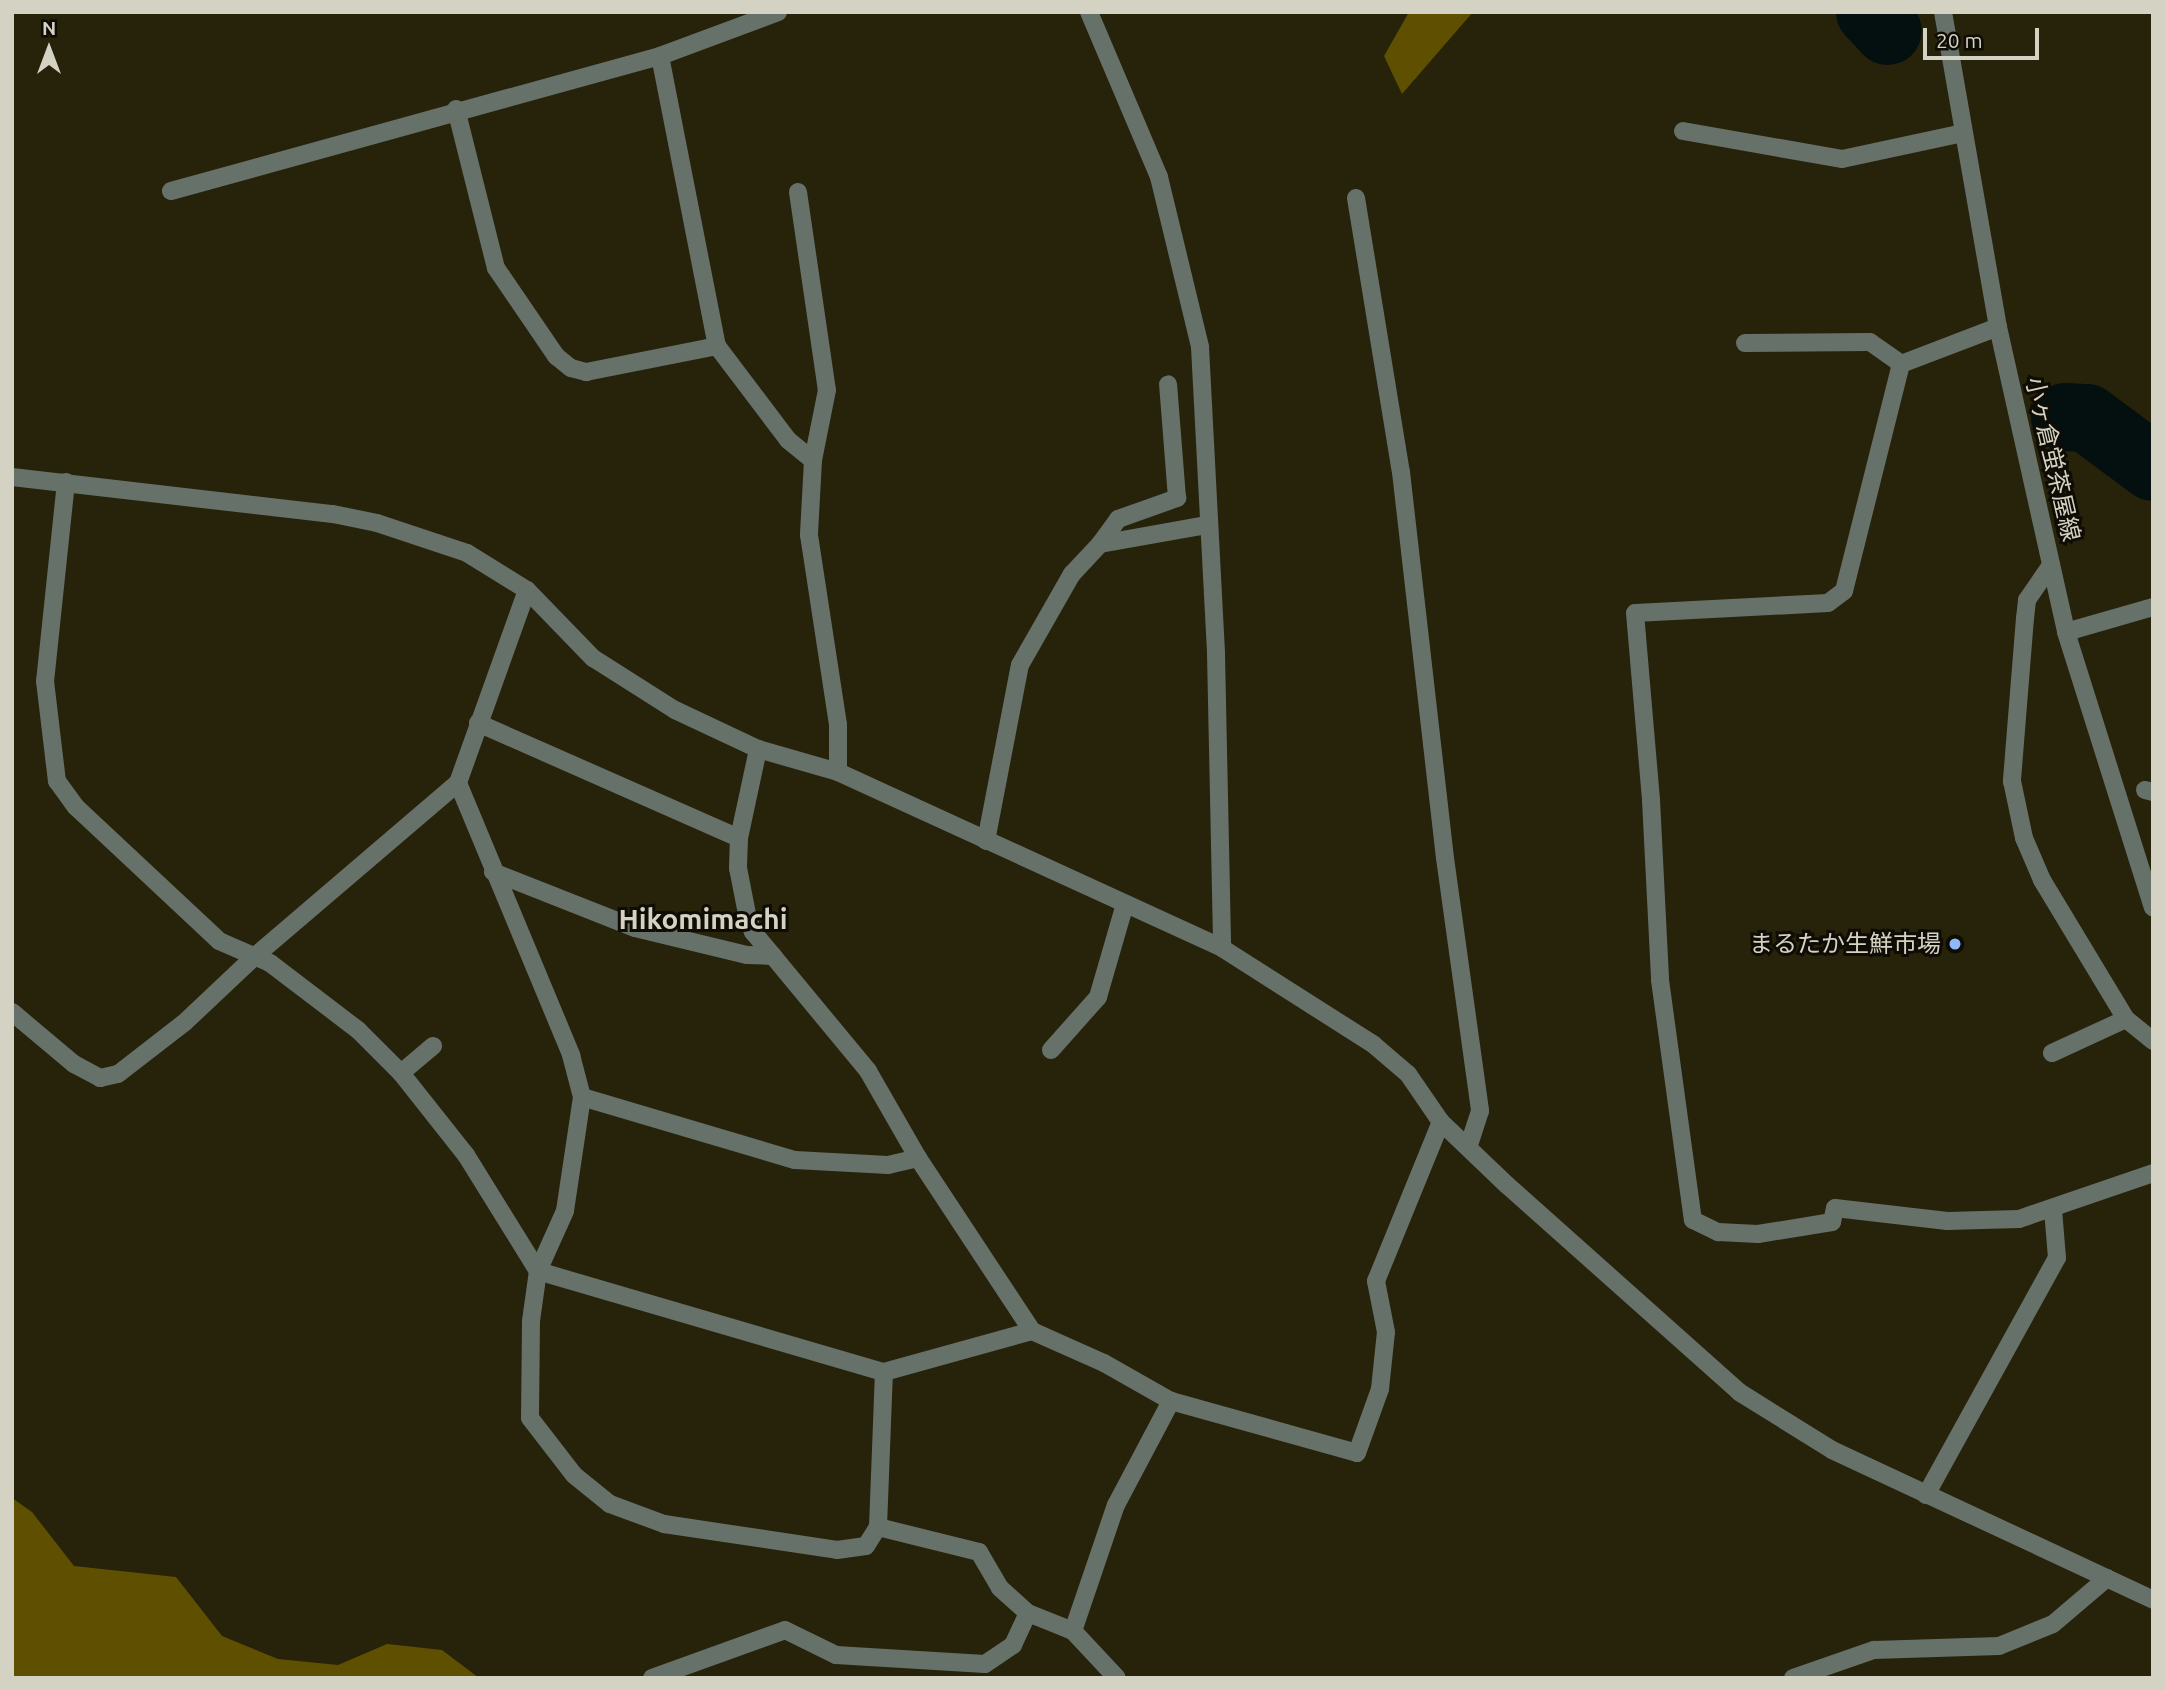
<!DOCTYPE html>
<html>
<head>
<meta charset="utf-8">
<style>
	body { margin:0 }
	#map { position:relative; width:2165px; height:1690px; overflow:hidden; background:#27220a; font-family:Ubuntu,"Noto Sans JP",sans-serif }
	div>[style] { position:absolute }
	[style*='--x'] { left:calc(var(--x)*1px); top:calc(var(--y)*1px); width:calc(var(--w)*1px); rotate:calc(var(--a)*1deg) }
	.forest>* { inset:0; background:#5e5000 }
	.river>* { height:68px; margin:-34px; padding:0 34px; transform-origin:34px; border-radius:34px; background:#040f0f }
	.minor>* { height:18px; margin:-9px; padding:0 9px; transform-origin:9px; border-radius:9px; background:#667169 }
	.dots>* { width:19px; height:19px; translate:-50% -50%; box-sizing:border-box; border:4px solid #0e0c04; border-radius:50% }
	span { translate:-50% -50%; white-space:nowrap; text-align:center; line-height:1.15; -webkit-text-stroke:6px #0e0c04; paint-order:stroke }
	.street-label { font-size:24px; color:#d4d2c3 }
	.poi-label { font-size:24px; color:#d4d2c3 }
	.right { translate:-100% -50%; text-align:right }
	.quarter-label { font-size:28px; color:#d4d2c3; font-weight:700 }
	.frame { position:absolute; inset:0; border:14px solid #d4d2c3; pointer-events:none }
	.north { position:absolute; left:14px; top:14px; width:70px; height:70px; -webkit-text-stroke:5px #0e0c04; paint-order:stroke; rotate:0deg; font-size:19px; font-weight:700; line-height:28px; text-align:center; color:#d4d2c3 }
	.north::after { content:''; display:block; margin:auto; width:24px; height:32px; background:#d4d2c3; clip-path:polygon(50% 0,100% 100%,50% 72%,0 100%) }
	.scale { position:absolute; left:1923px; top:28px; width:116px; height:32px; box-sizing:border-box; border:4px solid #d4d2c3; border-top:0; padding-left:9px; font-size:21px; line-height:24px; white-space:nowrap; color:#d4d2c3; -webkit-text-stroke:5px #0e0c04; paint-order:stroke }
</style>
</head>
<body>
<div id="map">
	<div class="forest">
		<div style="clip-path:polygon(1409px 12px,1473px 12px,1402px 94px,1384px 56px)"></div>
		<div style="clip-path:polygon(12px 1498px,32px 1512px,74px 1566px,176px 1577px,222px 1636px,278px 1659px,338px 1665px,387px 1644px,442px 1650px,479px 1678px,12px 1678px)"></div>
	</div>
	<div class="river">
		<div style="--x:1870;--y:12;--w:26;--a:47"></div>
		<div style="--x:2065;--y:417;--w:22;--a:3"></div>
		<div style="--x:2087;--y:418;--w:82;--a:36.6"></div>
	</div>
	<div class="minor">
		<div style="--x:1089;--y:12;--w:179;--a:67"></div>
		<div style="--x:1159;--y:177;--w:175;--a:76.4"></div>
		<div style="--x:1200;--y:347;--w:307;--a:87"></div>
		<div style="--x:1216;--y:654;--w:294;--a:88.8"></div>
		<div style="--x:1943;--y:12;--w:320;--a:80.1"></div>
		<div style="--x:1998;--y:327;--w:312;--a:77.4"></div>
		<div style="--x:2066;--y:632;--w:289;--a:72.5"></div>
		<div style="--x:660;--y:56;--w:296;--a:78.9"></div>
		<div style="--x:717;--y:346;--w:118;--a:52.9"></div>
		<div style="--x:788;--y:440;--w:32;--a:39"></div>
		<div style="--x:456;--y:109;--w:164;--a:75.9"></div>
		<div style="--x:496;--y:268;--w:107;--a:55.7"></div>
		<div style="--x:556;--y:356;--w:19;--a:39"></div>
		<div style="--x:571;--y:368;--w:16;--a:15"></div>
		<div style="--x:586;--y:372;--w:134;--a:-11.2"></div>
		<div style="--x:1683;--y:131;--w:161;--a:10"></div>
		<div style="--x:1842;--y:159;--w:124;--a:-12.1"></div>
		<div style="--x:171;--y:191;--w:507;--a:-15.43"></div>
		<div style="--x:660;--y:56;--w:126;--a:-20.4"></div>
		<div style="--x:798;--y:192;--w:200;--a:81.7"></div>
		<div style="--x:827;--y:390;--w:71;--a:101.3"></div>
		<div style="--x:813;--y:460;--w:75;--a:93.1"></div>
		<div style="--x:809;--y:535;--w:192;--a:81.3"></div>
		<div style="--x:838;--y:725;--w:47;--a:90"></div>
		<div style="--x:1356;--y:198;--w:278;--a:80.7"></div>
		<div style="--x:1401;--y:472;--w:388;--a:83.5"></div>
		<div style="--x:1445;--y:858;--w:255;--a:82.1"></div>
		<div style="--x:1480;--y:1111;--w:38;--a:108"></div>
		<div style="--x:1998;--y:327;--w:104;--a:159.1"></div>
		<div style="--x:1901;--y:364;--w:234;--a:104.1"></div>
		<div style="--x:1844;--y:591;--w:20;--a:143"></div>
		<div style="--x:1828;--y:603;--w:193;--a:177"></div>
		<div style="--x:1635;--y:613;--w:188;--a:85.1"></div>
		<div style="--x:1651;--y:800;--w:180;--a:87.1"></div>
		<div style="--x:1660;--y:980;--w:242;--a:82.2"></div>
		<div style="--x:1693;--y:1220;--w:28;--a:26"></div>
		<div style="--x:1718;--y:1232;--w:40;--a:2.9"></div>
		<div style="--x:1758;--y:1234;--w:75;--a:-9.2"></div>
		<div style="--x:1832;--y:1222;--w:14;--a:-78"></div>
		<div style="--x:1835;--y:1208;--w:113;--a:6.6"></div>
		<div style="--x:1947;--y:1221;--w:72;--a:-1.6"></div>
		<div style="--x:2019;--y:1219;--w:142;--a:-18.9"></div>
		<div style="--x:1745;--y:343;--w:125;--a:-0.5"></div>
		<div style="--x:1870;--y:342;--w:38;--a:35"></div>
		<div style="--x:12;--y:477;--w:323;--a:6.6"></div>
		<div style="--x:333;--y:514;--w:45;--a:11.6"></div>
		<div style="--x:377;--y:523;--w:95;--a:18.4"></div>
		<div style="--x:467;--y:553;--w:70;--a:31.7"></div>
		<div style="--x:527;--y:590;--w:95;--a:45.9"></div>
		<div style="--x:593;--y:658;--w:97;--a:32.4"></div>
		<div style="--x:675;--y:710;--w:92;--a:25.2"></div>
		<div style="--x:758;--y:749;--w:83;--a:16"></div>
		<div style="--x:838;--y:772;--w:422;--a:24.6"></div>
		<div style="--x:1222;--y:948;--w:180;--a:32.5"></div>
		<div style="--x:1374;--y:1045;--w:45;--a:40.5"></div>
		<div style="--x:1408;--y:1074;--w:58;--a:55.5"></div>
		<div style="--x:1441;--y:1122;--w:91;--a:43.7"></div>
		<div style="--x:1507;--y:1185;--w:311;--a:41.7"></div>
		<div style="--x:1739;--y:1392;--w:110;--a:31.9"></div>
		<div style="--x:1832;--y:1450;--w:354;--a:25"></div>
		<div style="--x:66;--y:482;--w:200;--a:96"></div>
		<div style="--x:45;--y:681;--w:101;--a:83.2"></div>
		<div style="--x:57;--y:781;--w:32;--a:54"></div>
		<div style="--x:76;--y:807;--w:196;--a:43.1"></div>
		<div style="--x:219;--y:941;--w:56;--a:23.3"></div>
		<div style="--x:270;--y:963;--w:111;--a:37.3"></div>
		<div style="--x:358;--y:1030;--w:61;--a:45"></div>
		<div style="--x:401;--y:1073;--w:105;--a:51.6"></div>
		<div style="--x:466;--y:1155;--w:137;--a:58.2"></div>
		<div style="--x:538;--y:1271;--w:50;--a:98"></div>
		<div style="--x:531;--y:1321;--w:97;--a:90.6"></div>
		<div style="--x:530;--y:1418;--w:72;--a:52.3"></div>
		<div style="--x:574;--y:1475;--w:46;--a:38.9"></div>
		<div style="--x:610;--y:1504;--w:58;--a:20.3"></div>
		<div style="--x:664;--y:1524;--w:175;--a:8.5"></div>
		<div style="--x:837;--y:1550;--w:29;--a:-8"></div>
		<div style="--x:866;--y:1546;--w:22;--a:-58"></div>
		<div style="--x:878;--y:1527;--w:155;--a:-87.8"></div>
		<div style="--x:1100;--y:544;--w:31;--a:-54"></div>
		<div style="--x:1118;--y:519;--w:63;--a:-19.6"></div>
		<div style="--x:1177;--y:498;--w:114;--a:-94.5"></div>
		<div style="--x:2051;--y:565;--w:42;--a:124.4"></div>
		<div style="--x:2027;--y:600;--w:18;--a:96"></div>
		<div style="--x:2025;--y:618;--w:164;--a:94.6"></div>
		<div style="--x:2012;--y:781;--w:58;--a:78.1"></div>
		<div style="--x:2024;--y:838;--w:46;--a:66.8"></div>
		<div style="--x:2042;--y:880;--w:162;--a:58.9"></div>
		<div style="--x:2126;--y:1019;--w:35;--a:39"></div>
		<div style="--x:527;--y:590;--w:205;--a:109.7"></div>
		<div style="--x:458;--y:783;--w:295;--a:67.4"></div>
		<div style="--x:571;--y:1055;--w:43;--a:75.3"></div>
		<div style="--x:582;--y:1097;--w:115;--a:98.5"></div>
		<div style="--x:565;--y:1211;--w:66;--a:114.2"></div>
		<div style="--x:538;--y:1271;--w:360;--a:16.3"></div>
		<div style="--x:884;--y:1372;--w:154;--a:-15.5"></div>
		<div style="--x:2066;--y:632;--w:91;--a:-16"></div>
		<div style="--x:478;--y:723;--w:285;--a:23.8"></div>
		<div style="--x:739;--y:838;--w:30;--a:92"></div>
		<div style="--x:738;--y:868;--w:47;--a:78.9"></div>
		<div style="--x:747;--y:914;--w:19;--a:72"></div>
		<div style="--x:753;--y:932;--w:31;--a:50"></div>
		<div style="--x:2145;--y:790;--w:8;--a:14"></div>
		<div style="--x:739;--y:838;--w:91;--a:-77.9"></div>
		<div style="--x:986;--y:841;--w:179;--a:-79.1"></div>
		<div style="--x:1020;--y:665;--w:105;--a:-60.3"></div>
		<div style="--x:1072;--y:574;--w:41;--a:-47"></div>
		<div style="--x:1100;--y:544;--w:109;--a:-10.1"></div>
		<div style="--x:493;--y:872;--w:153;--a:21.5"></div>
		<div style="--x:635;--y:928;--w:115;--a:13.6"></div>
		<div style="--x:747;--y:955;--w:26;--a:2"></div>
		<div style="--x:773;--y:956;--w:149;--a:50.4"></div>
		<div style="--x:868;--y:1071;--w:100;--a:60.1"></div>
		<div style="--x:918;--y:1158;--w:207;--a:56.6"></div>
		<div style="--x:1032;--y:1331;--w:79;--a:24"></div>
		<div style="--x:1104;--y:1363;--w:77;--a:29.6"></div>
		<div style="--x:1171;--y:1401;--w:193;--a:15.6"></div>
		<div style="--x:1357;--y:1453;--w:68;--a:-70.2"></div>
		<div style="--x:1380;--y:1389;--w:57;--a:-84"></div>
		<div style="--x:1386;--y:1332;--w:52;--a:-101.1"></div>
		<div style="--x:1376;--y:1281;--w:172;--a:-67.8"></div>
		<div style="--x:12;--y:1012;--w:81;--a:40"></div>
		<div style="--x:74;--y:1064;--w:30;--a:28"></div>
		<div style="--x:100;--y:1078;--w:18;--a:-13"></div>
		<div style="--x:118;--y:1074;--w:83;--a:-37.7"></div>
		<div style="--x:184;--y:1023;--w:96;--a:-43.3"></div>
		<div style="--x:254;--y:957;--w:268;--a:-40.5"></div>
		<div style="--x:1051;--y:1050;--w:71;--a:-48.4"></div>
		<div style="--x:1098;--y:997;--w:97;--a:-73.8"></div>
		<div style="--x:2052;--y:1053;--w:81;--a:-24.7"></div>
		<div style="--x:401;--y:1073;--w:42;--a:-40.2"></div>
		<div style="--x:582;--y:1097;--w:222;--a:16.5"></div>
		<div style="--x:795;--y:1160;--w:93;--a:3.1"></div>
		<div style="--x:888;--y:1165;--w:31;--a:-13"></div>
		<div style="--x:1926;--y:1495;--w:271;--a:-61.1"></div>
		<div style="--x:2057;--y:1258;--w:49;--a:-94.7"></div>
		<div style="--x:878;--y:1527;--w:104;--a:13.9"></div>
		<div style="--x:979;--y:1552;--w:42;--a:59.7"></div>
		<div style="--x:1000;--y:1588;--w:38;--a:42"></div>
		<div style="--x:1073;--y:1631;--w:64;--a:46.9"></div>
		<div style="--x:652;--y:1678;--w:141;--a:-19.8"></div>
		<div style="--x:785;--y:1630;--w:57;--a:26.1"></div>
		<div style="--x:836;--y:1655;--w:149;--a:3.5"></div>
		<div style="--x:985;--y:1664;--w:34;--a:-34"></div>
		<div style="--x:1013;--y:1645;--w:35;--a:-65"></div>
		<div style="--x:1028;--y:1613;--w:48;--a:21.8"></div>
		<div style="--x:1073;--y:1631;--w:133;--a:-71.2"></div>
		<div style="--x:1116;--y:1505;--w:118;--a:-62.1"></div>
		<div style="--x:1793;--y:1678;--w:86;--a:-19.1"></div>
		<div style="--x:1874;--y:1650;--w:125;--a:-1.8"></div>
		<div style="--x:1999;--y:1646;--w:58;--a:-22.2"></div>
		<div style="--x:2053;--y:1624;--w:71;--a:-40.4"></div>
	</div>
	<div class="dots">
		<div style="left:1955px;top:944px;background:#8eb9fc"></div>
	</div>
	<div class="street-label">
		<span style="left:2053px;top:459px;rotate:77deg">小ヶ倉蛍茶屋線</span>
	</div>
	<div class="poi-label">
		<span class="right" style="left:1941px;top:944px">まるたか生鮮市場</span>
	</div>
	<div class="quarter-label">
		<span style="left:703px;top:919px">Hikomimachi</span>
	</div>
	<div class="frame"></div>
	<div class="north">N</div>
	<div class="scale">20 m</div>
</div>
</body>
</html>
